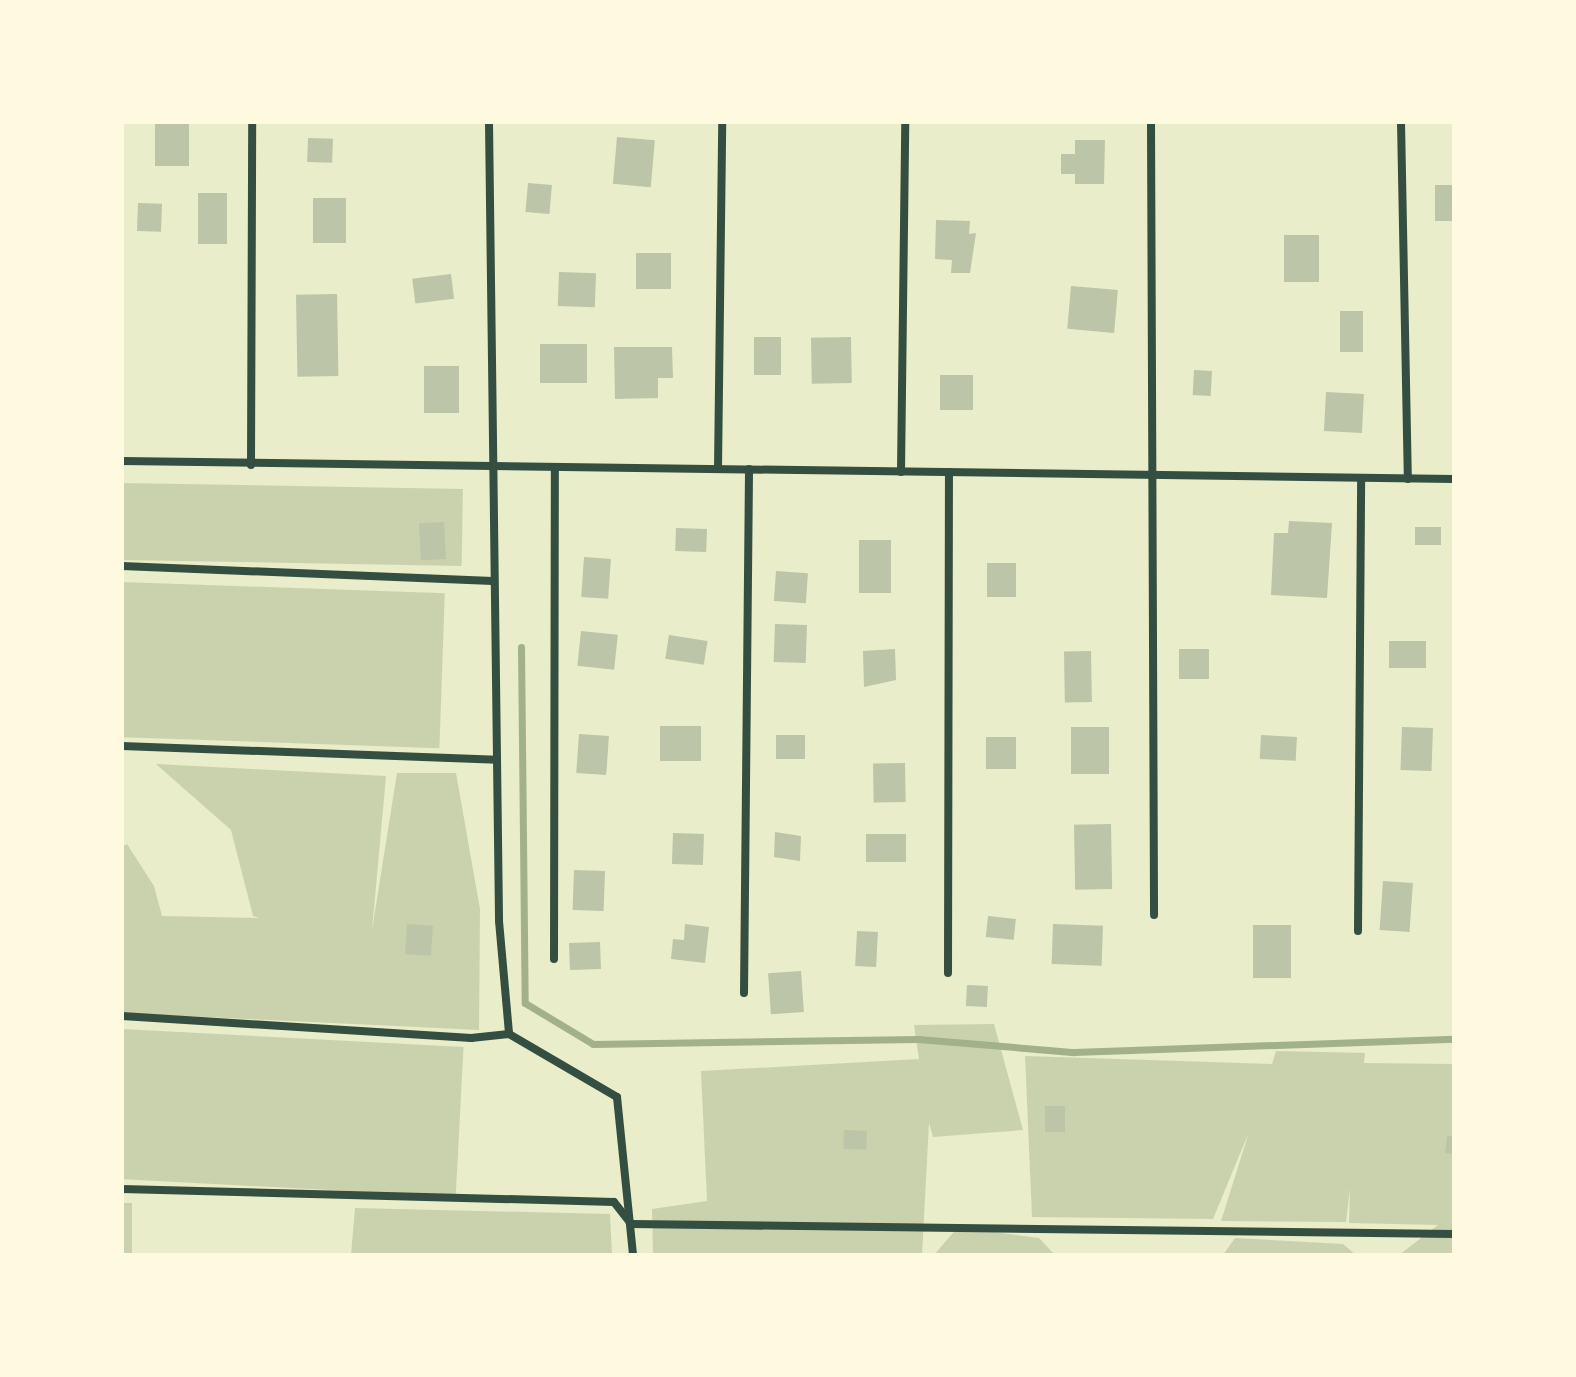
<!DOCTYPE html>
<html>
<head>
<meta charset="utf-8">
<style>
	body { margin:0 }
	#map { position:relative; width:1576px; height:1377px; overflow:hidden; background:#e9edc9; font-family:"Golos Text",sans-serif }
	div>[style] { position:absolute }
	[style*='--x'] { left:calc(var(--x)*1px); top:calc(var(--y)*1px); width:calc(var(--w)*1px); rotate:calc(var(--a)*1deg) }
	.green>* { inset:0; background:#cad2ad; transform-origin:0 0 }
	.stream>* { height:7px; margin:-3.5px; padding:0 3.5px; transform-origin:3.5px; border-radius:3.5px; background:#a3b18a }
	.building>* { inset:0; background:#bcc5a7; transform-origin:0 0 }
	.minor>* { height:8px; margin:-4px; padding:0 4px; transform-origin:4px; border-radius:4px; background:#344e41 }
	span { translate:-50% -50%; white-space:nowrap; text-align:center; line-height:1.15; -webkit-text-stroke:8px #fefae0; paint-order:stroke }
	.frame { position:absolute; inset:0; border:124px solid #fefae0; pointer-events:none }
</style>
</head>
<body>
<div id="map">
	<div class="green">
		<div style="left:122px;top:483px;width:341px;height:77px;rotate:1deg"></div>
		<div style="left:122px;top:582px;width:323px;height:155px;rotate:2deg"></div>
		<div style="clip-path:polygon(156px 764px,386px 776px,372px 930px,397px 773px,456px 773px,480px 909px,479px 1030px,122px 1013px,122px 847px,127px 844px,154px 886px,162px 916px,259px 918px,253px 916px,231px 830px)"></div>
		<div style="clip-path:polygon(994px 1024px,1023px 1130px,933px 1137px,929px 1123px,922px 1255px,653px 1255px,652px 1209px,707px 1201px,701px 1071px,919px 1059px,914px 1025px)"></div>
		<div style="left:122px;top:1029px;width:342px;height:150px;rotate:3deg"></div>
		<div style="clip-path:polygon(1276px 1051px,1365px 1053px,1364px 1063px,1454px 1064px,1454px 1255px,1399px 1255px,1438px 1225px,1349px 1223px,1350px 1188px,1346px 1222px,1221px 1221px,1249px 1132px,1213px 1219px,1032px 1217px,1025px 1056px,1272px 1064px)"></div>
		<div style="left:122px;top:1203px;width:10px;height:52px"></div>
		<div style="clip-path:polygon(355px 1208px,610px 1214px,612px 1255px,351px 1255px)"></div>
		<div style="clip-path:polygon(958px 1227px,1039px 1238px,1055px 1255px,934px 1255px)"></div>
		<div style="clip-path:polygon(1235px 1238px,1343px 1244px,1356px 1255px,1223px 1255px)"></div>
	</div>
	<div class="stream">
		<div style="--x:521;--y:647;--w:356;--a:89.4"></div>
		<div style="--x:525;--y:1003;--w:79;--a:31.1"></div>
		<div style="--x:593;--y:1044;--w:325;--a:-0.9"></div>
		<div style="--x:918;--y:1039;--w:157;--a:4.8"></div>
		<div style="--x:1074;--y:1052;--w:380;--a:-2"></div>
	</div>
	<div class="building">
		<div style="left:155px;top:122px;width:34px;height:44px"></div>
		<div style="left:617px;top:137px;width:38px;height:47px;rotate:5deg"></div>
		<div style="left:308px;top:138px;width:25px;height:24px;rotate:2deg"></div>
		<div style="clip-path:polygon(1075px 140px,1105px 140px,1104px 184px,1075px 184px,1075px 174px,1061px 174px,1061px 154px,1075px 154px)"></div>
		<div style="left:528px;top:183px;width:24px;height:29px;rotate:5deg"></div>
		<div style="left:1454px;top:185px;width:36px;height:19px;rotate:90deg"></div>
		<div style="left:198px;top:193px;width:29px;height:51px"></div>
		<div style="left:313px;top:198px;width:33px;height:45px"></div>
		<div style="left:138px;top:203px;width:24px;height:28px;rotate:2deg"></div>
		<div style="clip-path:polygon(936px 220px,970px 221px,969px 234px,976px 233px,970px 273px,951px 273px,952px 260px,935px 259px)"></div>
		<div style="left:1284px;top:235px;width:35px;height:47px"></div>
		<div style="left:636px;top:253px;width:35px;height:36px"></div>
		<div style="left:559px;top:272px;width:37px;height:34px;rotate:2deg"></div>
		<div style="left:451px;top:274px;width:25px;height:39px;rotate:83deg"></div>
		<div style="left:1071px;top:286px;width:47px;height:43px;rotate:5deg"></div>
		<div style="left:337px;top:294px;width:82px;height:41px;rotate:89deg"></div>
		<div style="left:1340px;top:311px;width:23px;height:41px"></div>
		<div style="left:754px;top:337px;width:27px;height:38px"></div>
		<div style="left:851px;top:337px;width:46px;height:40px;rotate:89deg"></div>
		<div style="left:540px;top:344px;width:47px;height:39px"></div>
		<div style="clip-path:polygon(614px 347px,672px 347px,673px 378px,658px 378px,658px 398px,615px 399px)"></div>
		<div style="left:424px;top:366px;width:35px;height:47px"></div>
		<div style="left:1194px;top:370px;width:18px;height:25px;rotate:3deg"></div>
		<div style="left:940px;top:375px;width:33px;height:35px"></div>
		<div style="left:1326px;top:392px;width:38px;height:39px;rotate:3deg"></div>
		<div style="clip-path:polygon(1289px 521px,1332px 523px,1327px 598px,1271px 595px,1274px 533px,1288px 533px)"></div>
		<div style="left:444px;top:522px;width:37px;height:25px;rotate:87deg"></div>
		<div style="left:1415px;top:527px;width:26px;height:18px"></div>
		<div style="left:676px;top:528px;width:31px;height:23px;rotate:2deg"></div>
		<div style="left:859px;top:540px;width:32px;height:53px"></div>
		<div style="left:584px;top:557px;width:27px;height:40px;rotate:4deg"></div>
		<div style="left:987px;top:563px;width:29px;height:34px"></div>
		<div style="left:776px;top:571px;width:32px;height:30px;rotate:4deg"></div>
		<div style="left:775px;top:624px;width:32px;height:38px;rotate:2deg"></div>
		<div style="left:581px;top:631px;width:37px;height:35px;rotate:6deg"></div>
		<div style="left:669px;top:635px;width:39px;height:24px;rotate:9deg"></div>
		<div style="left:1426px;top:641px;width:27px;height:37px;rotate:90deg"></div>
		<div style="clip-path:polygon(895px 649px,896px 680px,864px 687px,863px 651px)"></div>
		<div style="left:1179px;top:649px;width:30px;height:30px"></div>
		<div style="left:1091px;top:651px;width:51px;height:27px;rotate:89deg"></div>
		<div style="left:660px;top:726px;width:41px;height:35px"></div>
		<div style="left:1071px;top:727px;width:38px;height:47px"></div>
		<div style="left:1402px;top:727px;width:31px;height:43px;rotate:2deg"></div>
		<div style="left:579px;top:734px;width:30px;height:39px;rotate:4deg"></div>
		<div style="left:776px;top:735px;width:29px;height:24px"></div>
		<div style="left:1261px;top:735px;width:36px;height:24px;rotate:3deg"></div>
		<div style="left:1016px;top:737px;width:32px;height:30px;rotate:90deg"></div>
		<div style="left:905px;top:763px;width:39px;height:32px;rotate:89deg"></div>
		<div style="left:1111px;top:824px;width:65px;height:37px;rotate:89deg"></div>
		<div style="clip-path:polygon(775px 832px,801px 836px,800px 861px,774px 857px)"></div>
		<div style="left:673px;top:833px;width:31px;height:31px;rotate:2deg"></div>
		<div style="left:866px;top:834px;width:40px;height:28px"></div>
		<div style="left:574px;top:870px;width:31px;height:40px;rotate:2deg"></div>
		<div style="left:1383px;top:881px;width:30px;height:49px;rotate:4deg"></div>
		<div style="left:988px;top:916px;width:28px;height:21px;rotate:6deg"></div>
		<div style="left:407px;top:924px;width:26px;height:30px;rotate:4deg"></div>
		<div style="clip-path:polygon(685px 924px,709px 927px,705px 963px,671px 959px,673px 939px,684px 940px)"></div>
		<div style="left:1053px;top:924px;width:50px;height:40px;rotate:2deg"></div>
		<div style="left:1253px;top:925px;width:38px;height:53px"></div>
		<div style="left:857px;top:931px;width:21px;height:35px;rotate:3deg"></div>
		<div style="left:600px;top:942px;width:27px;height:31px;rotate:88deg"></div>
		<div style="left:801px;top:971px;width:41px;height:33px;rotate:86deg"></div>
		<div style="left:967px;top:985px;width:21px;height:21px;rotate:3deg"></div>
		<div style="left:1045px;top:1106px;width:20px;height:26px"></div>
		<div style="left:844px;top:1130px;width:23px;height:19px;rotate:2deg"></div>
		<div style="clip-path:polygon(1447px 1136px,1454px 1136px,1454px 1154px,1445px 1153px)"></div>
	</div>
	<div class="minor">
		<div style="--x:489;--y:122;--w:799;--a:89.28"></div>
		<div style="--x:499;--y:921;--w:113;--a:84.9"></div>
		<div style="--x:1151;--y:122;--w:793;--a:89.78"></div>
		<div style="--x:1401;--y:122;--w:357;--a:88.9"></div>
		<div style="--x:122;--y:461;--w:1332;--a:0.77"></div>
		<div style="--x:251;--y:465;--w:343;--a:-89.8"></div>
		<div style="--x:718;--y:469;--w:347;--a:-89.3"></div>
		<div style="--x:901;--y:472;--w:350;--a:-89.3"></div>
		<div style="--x:122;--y:566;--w:371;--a:2.3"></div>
		<div style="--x:122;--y:746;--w:375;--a:2.1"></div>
		<div style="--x:1358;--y:931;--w:452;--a:-89.6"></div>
		<div style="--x:554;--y:959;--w:490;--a:-89.9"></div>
		<div style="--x:948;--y:973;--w:501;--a:-89.89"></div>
		<div style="--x:744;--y:993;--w:524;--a:-89.45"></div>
		<div style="--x:122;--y:1016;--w:350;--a:3.6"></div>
		<div style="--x:471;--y:1038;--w:38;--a:-6"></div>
		<div style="--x:509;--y:1034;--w:125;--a:30.3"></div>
		<div style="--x:617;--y:1097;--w:159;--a:84.2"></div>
		<div style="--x:122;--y:1189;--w:492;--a:1.5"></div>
		<div style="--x:614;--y:1202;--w:28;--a:52"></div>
		<div style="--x:631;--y:1224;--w:823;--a:0.7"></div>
	</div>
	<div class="frame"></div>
</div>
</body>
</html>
